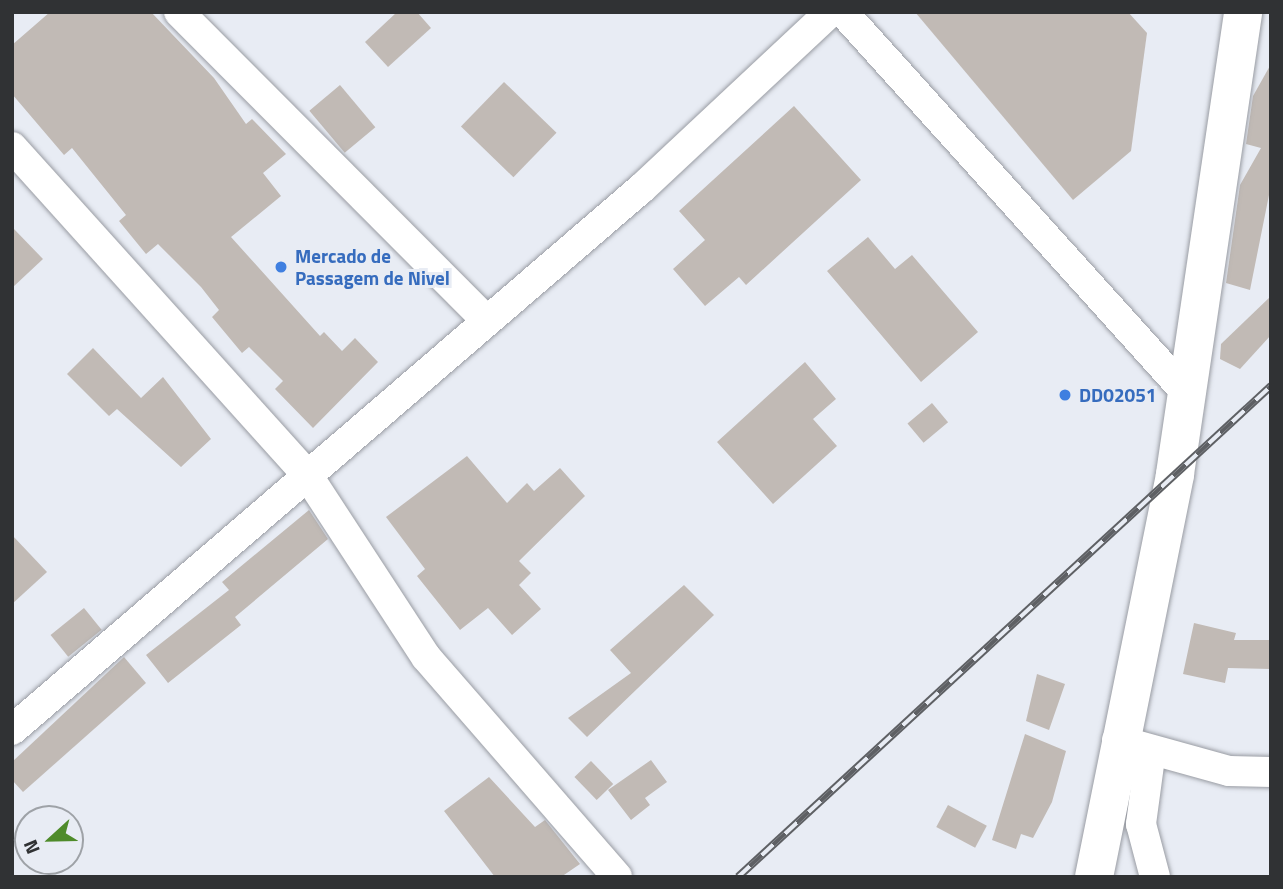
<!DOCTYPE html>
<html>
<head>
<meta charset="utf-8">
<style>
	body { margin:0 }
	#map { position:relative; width:1283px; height:889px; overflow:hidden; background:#e8ecf4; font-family:"Titillium Web",sans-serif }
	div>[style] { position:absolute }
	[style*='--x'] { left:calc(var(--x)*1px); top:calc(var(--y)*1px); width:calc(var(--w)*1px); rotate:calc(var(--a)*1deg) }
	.building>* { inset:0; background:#c1bab5; transform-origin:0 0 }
	.roads { filter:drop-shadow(0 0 2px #999ca3) drop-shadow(0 0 2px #999ca3) }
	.minor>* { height:30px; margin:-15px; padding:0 15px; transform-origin:15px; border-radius:15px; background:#fff }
	.major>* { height:38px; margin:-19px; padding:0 19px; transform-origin:19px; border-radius:19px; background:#fff }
	.rail>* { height:8px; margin-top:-4px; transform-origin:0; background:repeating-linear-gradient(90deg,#e8ecf4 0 16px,#5e6064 0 32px); box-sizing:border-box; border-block:2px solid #5e6064 }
	.dots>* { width:19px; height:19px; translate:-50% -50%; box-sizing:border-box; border:4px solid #e8ecf4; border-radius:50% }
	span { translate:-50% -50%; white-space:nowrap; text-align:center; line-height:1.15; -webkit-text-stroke:6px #e8ecf4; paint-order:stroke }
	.shop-label { font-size:19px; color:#366cbe; font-weight:700 }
	.left { translate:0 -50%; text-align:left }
	.frame { position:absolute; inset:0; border:14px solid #303234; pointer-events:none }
	.north { position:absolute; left:14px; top:805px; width:70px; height:70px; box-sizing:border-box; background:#e8ecf4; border:2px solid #9ea2a7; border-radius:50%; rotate:248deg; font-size:19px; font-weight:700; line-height:28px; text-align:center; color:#303234 }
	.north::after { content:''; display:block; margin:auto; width:24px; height:32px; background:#4e8b2a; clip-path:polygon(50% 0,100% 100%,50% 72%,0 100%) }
</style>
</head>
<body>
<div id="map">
	<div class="building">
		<div style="clip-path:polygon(50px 12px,151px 12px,214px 78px,246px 124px,252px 119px,286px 154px,263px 173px,281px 196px,231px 237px,320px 336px,324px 332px,342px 351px,355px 338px,378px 362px,313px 428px,275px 389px,283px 381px,249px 347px,242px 353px,212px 317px,219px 310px,201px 287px,158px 244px,146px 254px,119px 221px,126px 215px,72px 148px,64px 155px,12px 94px,12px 45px)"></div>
		<div style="clip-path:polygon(397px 12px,417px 12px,431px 28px,388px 67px,365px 42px)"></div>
		<div style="clip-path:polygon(915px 12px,1128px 12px,1147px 33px,1131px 151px,1073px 200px)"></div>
		<div style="clip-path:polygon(1271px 64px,1271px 185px,1250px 290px,1226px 283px,1240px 185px,1261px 148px,1246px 144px,1253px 96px)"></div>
		<div style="left:504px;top:82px;width:73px;height:62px;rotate:44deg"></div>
		<div style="left:340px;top:85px;width:55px;height:40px;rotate:50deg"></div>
		<div style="clip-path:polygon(794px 106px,861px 180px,746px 285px,739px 277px,705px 306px,673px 269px,705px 240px,679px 211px)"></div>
		<div style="clip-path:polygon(12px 227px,43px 259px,12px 288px)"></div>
		<div style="clip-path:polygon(868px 237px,895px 269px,912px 255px,978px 332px,921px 382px,827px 271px)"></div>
		<div style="clip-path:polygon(1271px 296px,1271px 335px,1240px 369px,1220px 359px,1221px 344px)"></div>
		<div style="clip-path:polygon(93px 348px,141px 398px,163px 377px,211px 439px,181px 467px,117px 409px,109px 416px,67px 374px)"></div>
		<div style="clip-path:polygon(805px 362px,836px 399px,813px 419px,837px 446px,773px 504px,717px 442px)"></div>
		<div style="left:932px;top:403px;width:25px;height:32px;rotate:50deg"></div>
		<div style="clip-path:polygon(467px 456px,507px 503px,527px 483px,534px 491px,560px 468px,585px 496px,519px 561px,531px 573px,519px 585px,541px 609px,512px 635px,488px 608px,460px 630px,417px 576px,425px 569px,386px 517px)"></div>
		<div style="clip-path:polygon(309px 510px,328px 539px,235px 617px,241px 625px,168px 683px,146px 655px,229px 590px,222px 582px)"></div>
		<div style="clip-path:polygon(12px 535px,47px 572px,12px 604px)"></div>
		<div style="clip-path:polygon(684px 585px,714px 615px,587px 737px,568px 718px,631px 673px,610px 650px)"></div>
		<div style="left:84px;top:608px;width:28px;height:43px;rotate:51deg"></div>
		<div style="clip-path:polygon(1194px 623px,1236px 633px,1234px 640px,1271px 640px,1271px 669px,1228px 668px,1225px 683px,1183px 674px)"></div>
		<div style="clip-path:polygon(124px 657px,146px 683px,23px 792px,12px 780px,12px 762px)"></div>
		<div style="clip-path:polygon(1037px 674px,1065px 684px,1049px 730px,1026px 721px)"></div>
		<div style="clip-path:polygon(1025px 734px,1066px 751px,1052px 802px,1033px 838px,1021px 834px,1016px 849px,992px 840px)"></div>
		<div style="clip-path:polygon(651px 760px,667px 782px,645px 798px,650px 805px,631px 820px,608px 790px)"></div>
		<div style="left:591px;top:761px;width:32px;height:23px;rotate:46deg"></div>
		<div style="clip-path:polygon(489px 777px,535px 827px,545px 820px,580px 864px,561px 877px,495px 877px,444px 811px)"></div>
		<div style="left:948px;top:805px;width:44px;height:25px;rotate:28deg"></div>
	</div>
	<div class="roads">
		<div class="minor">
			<div style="--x:179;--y:12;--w:436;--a:45.1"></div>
			<div style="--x:843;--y:12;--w:508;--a:47.95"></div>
			<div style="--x:12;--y:147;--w:443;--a:48"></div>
			<div style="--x:308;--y:476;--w:216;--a:56.9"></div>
			<div style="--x:426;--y:657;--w:291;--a:49"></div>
			<div style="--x:12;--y:730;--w:831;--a:-40.71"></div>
			<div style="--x:642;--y:188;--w:258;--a:-43.1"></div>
			<div style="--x:1117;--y:740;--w:116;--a:15.5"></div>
			<div style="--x:1229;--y:771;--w:42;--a:1.4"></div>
			<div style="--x:1151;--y:750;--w:75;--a:97.7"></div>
			<div style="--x:1141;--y:824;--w:55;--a:75.2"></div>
		</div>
		<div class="major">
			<div style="--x:1094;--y:877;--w:411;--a:-78.6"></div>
			<div style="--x:1175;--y:474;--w:467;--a:-81.6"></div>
		</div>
	</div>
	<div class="rail">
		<div style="--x:738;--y:877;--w:725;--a:-42.65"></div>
	</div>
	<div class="dots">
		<div style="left:281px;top:267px;background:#3f7fe0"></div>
		<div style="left:1065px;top:395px;background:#3f7fe0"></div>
	</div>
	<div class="shop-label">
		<span class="left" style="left:295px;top:267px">Mercado de<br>Passagem de Nivel</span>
		<span class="left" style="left:1079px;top:395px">DD02051</span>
	</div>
	<div class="frame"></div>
	<div class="north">N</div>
</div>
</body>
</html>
